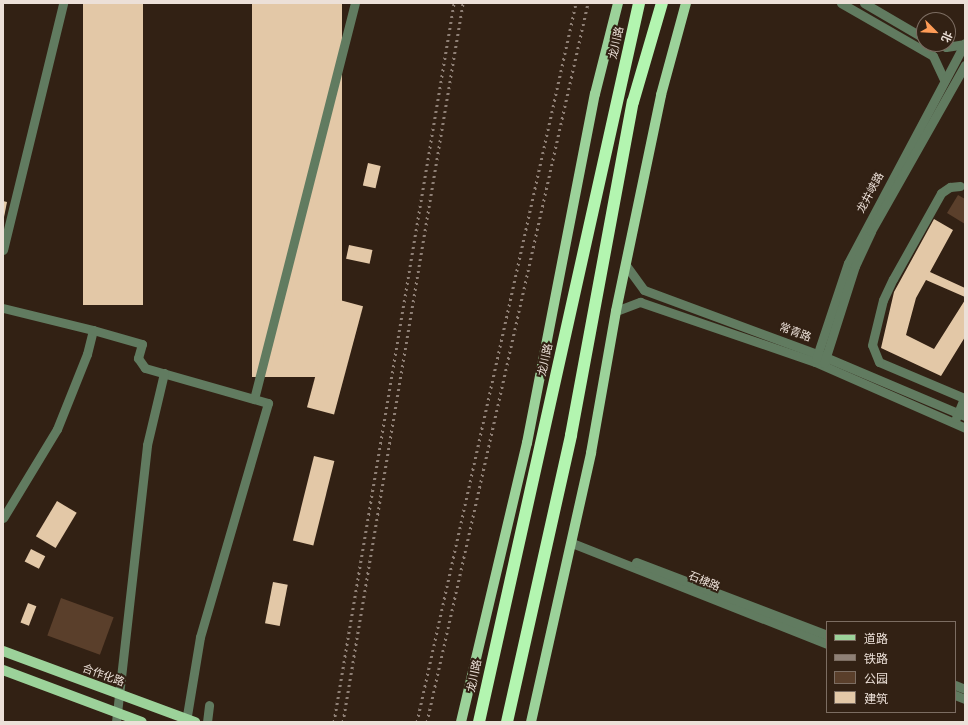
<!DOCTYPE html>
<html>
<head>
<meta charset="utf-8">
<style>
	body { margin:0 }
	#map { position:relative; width:968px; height:725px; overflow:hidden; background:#322114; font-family:"Work Sans","Noto Sans SC",sans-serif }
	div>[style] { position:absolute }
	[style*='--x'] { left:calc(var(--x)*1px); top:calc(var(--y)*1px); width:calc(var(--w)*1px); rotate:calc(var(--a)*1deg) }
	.green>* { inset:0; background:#5a3f2b; transform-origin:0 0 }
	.building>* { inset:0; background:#e3c8a7; transform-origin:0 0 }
	.minor>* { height:9px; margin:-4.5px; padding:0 4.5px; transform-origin:4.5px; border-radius:4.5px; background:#617b60 }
	.major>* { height:10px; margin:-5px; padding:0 5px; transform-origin:5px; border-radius:5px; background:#9cd29a }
	.highway>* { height:12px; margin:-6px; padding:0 6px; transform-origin:6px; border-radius:6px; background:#b3f5b0 }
	.rail>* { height:3px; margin-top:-1.5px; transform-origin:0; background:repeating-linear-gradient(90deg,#8f8076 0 2px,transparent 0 6px) }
	.major-bridge>* { height:10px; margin:-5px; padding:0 5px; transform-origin:5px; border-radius:5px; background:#9cd29a }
	span { translate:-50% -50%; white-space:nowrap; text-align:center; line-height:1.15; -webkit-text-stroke:4px #322114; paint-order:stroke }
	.street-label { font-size:11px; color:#ece0d8 }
	.frame { position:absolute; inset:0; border:4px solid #ece0d8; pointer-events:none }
	.legend { position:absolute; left:826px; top:621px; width:130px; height:92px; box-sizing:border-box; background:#322114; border:1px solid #7c6d62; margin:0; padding:5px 7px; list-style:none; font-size:12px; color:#ece0d8 }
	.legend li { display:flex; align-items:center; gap:8px; height:20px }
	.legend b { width:20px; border:1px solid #7c6d62 }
	.north { position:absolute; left:916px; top:12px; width:40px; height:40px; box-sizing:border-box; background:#322114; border:1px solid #7c6d62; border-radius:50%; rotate:114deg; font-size:11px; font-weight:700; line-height:16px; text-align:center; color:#ece0d8 }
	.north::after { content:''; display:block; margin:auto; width:14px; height:18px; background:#fe9c57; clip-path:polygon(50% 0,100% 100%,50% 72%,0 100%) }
</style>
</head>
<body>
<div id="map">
	<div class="green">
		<div style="clip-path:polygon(958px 195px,965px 199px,965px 224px,947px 213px)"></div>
		<div style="left:61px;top:598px;width:56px;height:40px;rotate:20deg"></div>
	</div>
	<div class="building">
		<div style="left:83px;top:3px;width:60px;height:302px"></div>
		<div style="left:252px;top:3px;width:90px;height:374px"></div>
		<div style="left:368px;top:163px;width:13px;height:23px;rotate:13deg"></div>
		<div style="clip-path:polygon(3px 201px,7px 202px,4px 217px,3px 217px)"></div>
		<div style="clip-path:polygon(934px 219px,953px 230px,930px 272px,965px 288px,965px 297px,926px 280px,916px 298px,906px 335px,934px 349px,965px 300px,965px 337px,941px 376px,881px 348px,894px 292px)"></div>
		<div style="left:349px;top:245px;width:24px;height:14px;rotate:12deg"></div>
		<div style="left:336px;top:299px;width:28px;height:112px;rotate:15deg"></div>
		<div style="left:314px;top:456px;width:21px;height:87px;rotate:14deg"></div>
		<div style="left:57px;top:501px;width:23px;height:41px;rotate:31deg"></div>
		<div style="left:31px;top:549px;width:16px;height:14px;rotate:27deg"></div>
		<div style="left:273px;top:582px;width:15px;height:42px;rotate:11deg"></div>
		<div style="left:28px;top:603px;width:9px;height:21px;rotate:21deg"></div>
	</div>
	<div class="minor">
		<div style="--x:841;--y:3;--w:106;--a:29.9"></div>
		<div style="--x:933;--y:56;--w:26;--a:65"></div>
		<div style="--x:864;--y:3;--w:69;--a:30.3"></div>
		<div style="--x:937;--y:44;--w:9;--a:18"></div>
		<div style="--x:946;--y:47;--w:18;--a:-9"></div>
		<div style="--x:3;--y:250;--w:254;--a:-76.3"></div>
		<div style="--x:625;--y:264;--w:32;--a:54"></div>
		<div style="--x:644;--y:290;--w:193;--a:20.3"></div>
		<div style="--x:825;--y:357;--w:152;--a:22.9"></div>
		<div style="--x:3;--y:308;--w:93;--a:13.7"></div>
		<div style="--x:93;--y:330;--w:25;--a:104"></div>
		<div style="--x:87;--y:354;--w:81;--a:111.8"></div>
		<div style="--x:57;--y:429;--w:104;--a:121.2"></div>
		<div style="--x:616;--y:311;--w:26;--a:-21"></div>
		<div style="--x:640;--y:302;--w:185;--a:18.9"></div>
		<div style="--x:815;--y:362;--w:164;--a:23.7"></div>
		<div style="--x:93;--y:330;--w:51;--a:15.9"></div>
		<div style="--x:142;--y:344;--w:15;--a:106"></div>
		<div style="--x:138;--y:358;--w:12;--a:55"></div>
		<div style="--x:145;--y:368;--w:128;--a:15.9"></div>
		<div style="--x:268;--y:403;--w:244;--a:106.2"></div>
		<div style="--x:200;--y:637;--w:86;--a:99.4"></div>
		<div style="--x:816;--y:359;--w:101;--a:-71.6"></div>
		<div style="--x:848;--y:263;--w:249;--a:-62"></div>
		<div style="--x:824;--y:363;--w:102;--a:-72.3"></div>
		<div style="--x:855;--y:266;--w:38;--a:-65"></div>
		<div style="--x:871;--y:231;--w:191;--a:-60.5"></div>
		<div style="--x:254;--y:399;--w:409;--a:-75.7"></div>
		<div style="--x:956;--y:418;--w:22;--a:-68"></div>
		<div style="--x:964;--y:398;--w:92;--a:-157"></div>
		<div style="--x:879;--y:362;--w:18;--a:-112"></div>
		<div style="--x:872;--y:345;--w:46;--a:-76.3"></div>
		<div style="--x:883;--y:300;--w:23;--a:-65"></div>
		<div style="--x:893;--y:279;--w:98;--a:-60.8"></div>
		<div style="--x:941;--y:193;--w:11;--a:-34"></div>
		<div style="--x:950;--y:187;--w:10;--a:-6"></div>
		<div style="--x:572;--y:543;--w:274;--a:21.6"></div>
		<div style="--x:636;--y:562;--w:204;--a:20.9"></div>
		<div style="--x:955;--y:685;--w:11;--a:22"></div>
		<div style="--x:955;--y:695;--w:11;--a:22"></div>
		<div style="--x:116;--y:722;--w:279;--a:-83.6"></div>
		<div style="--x:147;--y:445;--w:74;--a:-76.7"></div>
		<div style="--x:207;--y:722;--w:17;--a:-83"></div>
	</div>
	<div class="major">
		<div style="--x:461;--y:722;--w:287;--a:-76.7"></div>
		<div style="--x:527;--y:443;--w:356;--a:-79"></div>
		<div style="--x:595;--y:94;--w:94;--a:-75.8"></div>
		<div style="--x:531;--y:722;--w:276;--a:-77.4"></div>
		<div style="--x:591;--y:453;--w:144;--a:-80"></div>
		<div style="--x:616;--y:311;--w:221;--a:-78.2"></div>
		<div style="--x:661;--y:95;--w:95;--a:-74.8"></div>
	</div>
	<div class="highway">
		<div style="--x:479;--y:722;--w:737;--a:-77.45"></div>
		<div style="--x:507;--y:722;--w:294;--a:-77.4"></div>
		<div style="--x:571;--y:435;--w:339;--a:-79.5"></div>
		<div style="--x:633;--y:102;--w:103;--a:-73.7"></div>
	</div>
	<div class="rail">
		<div style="--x:334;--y:722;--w:729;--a:-80.52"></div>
		<div style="--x:343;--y:722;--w:729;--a:-80.52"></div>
		<div style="--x:417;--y:722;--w:736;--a:-77.53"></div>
		<div style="--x:427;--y:722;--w:737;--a:-77.38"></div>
	</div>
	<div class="major-bridge">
		<div style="--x:3;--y:651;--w:205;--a:20.3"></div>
		<div style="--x:3;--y:670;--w:148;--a:20.5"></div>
	</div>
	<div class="street-label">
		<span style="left:617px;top:43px;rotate:-77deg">龙川路</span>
		<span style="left:871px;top:193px;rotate:-62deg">龙井峡路</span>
		<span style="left:795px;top:333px;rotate:20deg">常青路</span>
		<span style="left:546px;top:360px;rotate:-77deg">龙川路</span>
		<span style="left:704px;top:582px;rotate:22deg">石棣路</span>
		<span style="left:103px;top:676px;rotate:20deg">合作化路</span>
		<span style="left:475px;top:676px;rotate:-78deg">龙川路</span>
	</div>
	<div class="frame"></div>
	<ul class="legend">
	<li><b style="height:5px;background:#9cd29a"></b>道路</li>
	<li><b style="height:5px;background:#8f8076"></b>铁路</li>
	<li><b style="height:11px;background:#5a3f2b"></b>公园</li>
	<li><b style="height:11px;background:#e3c8a7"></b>建筑</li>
	</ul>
	<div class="north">北</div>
</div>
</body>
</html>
